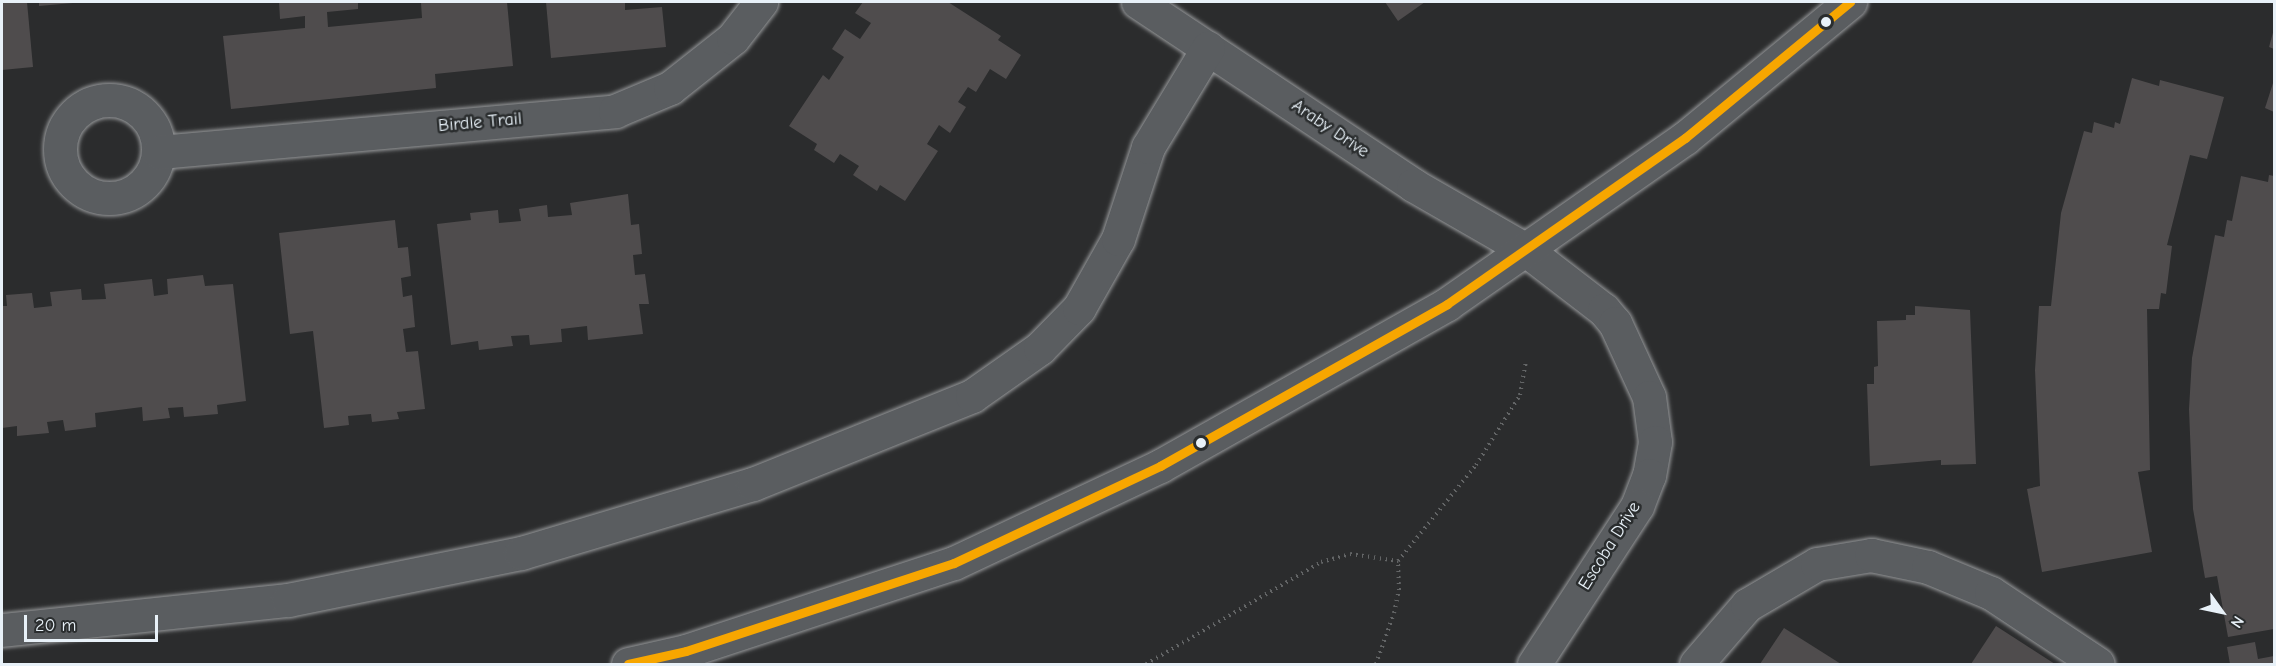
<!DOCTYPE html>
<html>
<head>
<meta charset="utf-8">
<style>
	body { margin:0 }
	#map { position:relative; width:2276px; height:666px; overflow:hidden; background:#2b2c2d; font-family:"Comic Neue",sans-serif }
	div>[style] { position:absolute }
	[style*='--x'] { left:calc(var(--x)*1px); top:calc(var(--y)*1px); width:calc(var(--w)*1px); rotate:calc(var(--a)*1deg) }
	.building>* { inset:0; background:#4f4c4d }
	.path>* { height:4px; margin-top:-2px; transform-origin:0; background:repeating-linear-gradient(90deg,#636566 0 1.5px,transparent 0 6px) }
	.roads { filter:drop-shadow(0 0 2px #96989a) drop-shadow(0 0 2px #96989a) }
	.minor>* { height:33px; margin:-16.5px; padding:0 16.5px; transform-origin:16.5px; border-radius:16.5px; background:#5a5d60 }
	.minor>.ring { margin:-16.5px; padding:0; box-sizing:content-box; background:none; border:33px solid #5a5d60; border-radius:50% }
	.major>* { height:33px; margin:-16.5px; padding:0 16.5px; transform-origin:16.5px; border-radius:16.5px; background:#5a5d60 }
	.bus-1>* { height:9px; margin:-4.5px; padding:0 4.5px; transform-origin:4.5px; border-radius:4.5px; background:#f7a600 }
	.dots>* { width:16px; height:16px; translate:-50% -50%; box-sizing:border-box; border:3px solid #2a2d2e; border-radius:50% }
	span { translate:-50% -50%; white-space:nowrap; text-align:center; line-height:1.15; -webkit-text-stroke:5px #2a2d2e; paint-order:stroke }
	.street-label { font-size:18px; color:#e8f1f8 }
	.frame { position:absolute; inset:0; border:3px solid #e8f1f8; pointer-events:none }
	.north { position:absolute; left:2192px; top:582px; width:60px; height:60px; -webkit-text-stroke:4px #2a2d2e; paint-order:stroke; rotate:123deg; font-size:16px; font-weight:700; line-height:24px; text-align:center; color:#e8f1f8 }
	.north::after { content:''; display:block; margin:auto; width:21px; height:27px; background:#e8f1f8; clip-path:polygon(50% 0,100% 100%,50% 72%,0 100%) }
	.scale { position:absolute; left:24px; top:615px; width:134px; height:27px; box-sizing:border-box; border:3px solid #e8f1f8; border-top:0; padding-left:8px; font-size:18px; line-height:21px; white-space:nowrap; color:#e8f1f8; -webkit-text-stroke:4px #2a2d2e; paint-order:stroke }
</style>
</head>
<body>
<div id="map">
	<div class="building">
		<div style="clip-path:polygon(2px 2px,27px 2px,33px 67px,2px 70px)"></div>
		<div style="clip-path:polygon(39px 2px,73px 2px,73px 3px,39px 6px)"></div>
		<div style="clip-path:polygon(279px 2px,358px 2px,358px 9px,327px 12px,328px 27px,422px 18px,421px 3px,507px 2px,513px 66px,435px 74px,436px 88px,231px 109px,223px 36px,305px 28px,305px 16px,280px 19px)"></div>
		<div style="clip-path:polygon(546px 2px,625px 2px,625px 10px,662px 7px,666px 47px,551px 58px)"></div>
		<div style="clip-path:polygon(863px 2px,948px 2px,1001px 36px,998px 40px,1021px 55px,1006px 79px,990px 69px,976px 92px,968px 87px,958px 102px,966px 107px,950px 133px,939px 125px,927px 144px,938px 151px,905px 201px,880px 185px,877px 191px,853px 175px,859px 166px,840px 154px,834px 163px,814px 150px,817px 144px,789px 126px,823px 75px,829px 80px,844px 57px,832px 49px,845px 29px,860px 39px,871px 23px,855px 13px)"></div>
		<div style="clip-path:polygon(1385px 2px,1425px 2px,1398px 21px)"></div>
		<div style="clip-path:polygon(2274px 29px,2274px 49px,2269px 47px)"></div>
		<div style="clip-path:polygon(2132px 78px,2159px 86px,2160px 80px,2224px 97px,2207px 159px,2190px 155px,2167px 245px,2172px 246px,2166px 294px,2161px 293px,2159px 309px,2147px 309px,2150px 470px,2138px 472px,2152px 552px,2042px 572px,2027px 489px,2040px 486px,2035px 370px,2039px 306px,2051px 306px,2061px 213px,2084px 131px,2092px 133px,2094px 122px,2114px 128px,2115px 122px,2120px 124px)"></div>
		<div style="clip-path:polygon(2274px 80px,2274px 112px,2265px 108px)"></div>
		<div style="clip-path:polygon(2269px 175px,2274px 176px,2274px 629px,2228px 637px,2217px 576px,2205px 578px,2193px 509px,2189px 409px,2192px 358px,2215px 235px,2224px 237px,2227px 220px,2232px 221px,2241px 176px,2268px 182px)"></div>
		<div style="clip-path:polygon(628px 194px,631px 225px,639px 224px,642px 254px,633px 255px,635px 275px,645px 274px,649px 304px,639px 304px,643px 334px,588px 340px,587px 326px,561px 329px,562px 342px,530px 345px,529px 335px,511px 336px,513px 346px,479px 350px,478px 341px,451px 345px,437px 224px,471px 220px,470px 213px,498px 210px,499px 223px,521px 221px,519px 209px,547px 205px,548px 217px,572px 215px,570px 203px)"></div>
		<div style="clip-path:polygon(395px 220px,398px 248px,408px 247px,411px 276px,401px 278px,403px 297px,412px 295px,415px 327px,403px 329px,406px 352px,418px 351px,425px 409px,397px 412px,399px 419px,372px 422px,371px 414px,348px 416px,349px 425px,324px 428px,313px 331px,290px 334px,279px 233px)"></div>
		<div style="clip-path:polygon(203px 275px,205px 286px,233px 284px,246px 401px,217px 405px,218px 414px,184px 417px,183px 407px,168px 408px,170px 418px,143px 421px,142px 407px,95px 413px,96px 427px,65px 431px,63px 420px,47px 422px,49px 433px,17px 436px,17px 426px,2px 428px,2px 306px,7px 306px,6px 295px,32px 293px,34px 308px,52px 306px,50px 292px,81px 289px,82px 300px,106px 299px,104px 284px,152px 279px,154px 296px,168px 294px,167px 279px)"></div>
		<div style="clip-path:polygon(1915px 306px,1970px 310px,1976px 464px,1941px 465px,1941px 460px,1870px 466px,1867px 384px,1874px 384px,1874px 367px,1878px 366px,1877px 321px,1906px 320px,1906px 315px,1915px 315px)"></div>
		<div style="clip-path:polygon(1996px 626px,2055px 664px,1971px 664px)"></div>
		<div style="clip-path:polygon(1784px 628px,1841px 664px,1760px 664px)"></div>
		<div style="clip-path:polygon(2255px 642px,2258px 659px,2274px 656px,2274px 664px,2230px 664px,2227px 647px)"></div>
	</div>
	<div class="path">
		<div style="--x:1146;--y:664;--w:203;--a:-30.2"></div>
		<div style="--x:1321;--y:562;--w:30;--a:-15"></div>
		<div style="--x:1350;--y:554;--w:49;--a:8.3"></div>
		<div style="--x:1398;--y:561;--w:124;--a:-50.9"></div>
		<div style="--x:1476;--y:465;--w:83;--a:-57.8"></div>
		<div style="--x:1520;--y:395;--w:34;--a:-80"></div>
		<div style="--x:1376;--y:664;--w:54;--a:-70.6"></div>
		<div style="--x:1394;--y:613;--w:24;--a:-78"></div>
		<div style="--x:1399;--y:590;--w:29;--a:-92"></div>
	</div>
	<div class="roads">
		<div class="minor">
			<div style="--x:1138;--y:2;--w:330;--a:33.6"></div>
			<div style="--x:1413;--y:185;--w:130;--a:29.9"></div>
			<div style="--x:1526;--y:250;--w:98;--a:37.6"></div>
			<div style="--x:1604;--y:310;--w:17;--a:50"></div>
			<div style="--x:1615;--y:323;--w:81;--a:65.3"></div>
			<div style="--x:1649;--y:397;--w:45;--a:82.4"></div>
			<div style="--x:1655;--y:442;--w:34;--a:100"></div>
			<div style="--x:1649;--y:475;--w:33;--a:111"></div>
			<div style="--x:1637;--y:506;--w:189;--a:123.1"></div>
			<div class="ring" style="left:60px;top:100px;width:65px;height:65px"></div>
			<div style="--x:159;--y:152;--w:458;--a:-5.1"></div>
			<div style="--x:615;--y:111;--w:60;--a:-22.7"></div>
			<div style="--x:670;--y:88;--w:80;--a:-38.4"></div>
			<div style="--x:733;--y:38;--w:46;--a:-52.1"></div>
			<div style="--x:2;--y:630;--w:288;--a:-6"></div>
			<div style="--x:288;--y:600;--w:238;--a:-11.4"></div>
			<div style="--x:521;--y:553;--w:242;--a:-16.6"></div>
			<div style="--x:753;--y:484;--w:236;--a:-21.9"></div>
			<div style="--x:972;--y:396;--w:83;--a:-35.2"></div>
			<div style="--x:1040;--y:348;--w:56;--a:-45.7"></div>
			<div style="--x:1079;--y:308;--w:79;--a:-60.5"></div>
			<div style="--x:1118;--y:239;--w:97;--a:-71.9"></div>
			<div style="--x:1148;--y:147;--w:116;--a:-58.8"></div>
			<div style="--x:1696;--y:664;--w:78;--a:-49.2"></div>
			<div style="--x:1747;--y:605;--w:81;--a:-30.4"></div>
			<div style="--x:1817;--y:564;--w:55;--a:-9.5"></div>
			<div style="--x:1871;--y:555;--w:58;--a:11.9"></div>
			<div style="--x:1928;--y:567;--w:68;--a:22.4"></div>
			<div style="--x:1991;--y:593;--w:128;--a:33.6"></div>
		</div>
		<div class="major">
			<div style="--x:628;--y:664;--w:59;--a:-12.6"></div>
			<div style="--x:686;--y:651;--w:282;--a:-18.2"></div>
			<div style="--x:954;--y:563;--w:228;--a:-25.2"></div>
			<div style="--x:1160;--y:466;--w:330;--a:-29.4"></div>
			<div style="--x:1447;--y:304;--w:290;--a:-34.9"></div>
			<div style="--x:1685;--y:138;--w:214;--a:-39.5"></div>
		</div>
	</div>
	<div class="bus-1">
		<div style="--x:628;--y:664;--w:59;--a:-12.6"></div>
		<div style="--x:686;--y:651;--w:282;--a:-18.2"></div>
		<div style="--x:954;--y:563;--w:228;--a:-25.2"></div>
		<div style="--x:1160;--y:466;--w:330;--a:-29.4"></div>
		<div style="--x:1447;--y:304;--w:290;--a:-34.9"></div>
		<div style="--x:1685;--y:138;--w:214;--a:-39.5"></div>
	</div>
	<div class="dots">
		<div style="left:1826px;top:22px;background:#e8f1f8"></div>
		<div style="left:1201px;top:443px;background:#e8f1f8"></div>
	</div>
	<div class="street-label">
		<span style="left:480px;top:123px;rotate:-5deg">Birdle Trail</span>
		<span style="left:1330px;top:129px;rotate:34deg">Araby Drive</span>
		<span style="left:1610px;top:546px;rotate:-58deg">Escoba Drive</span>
	</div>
	<div class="frame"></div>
	<div class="north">N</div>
	<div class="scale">20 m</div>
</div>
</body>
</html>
